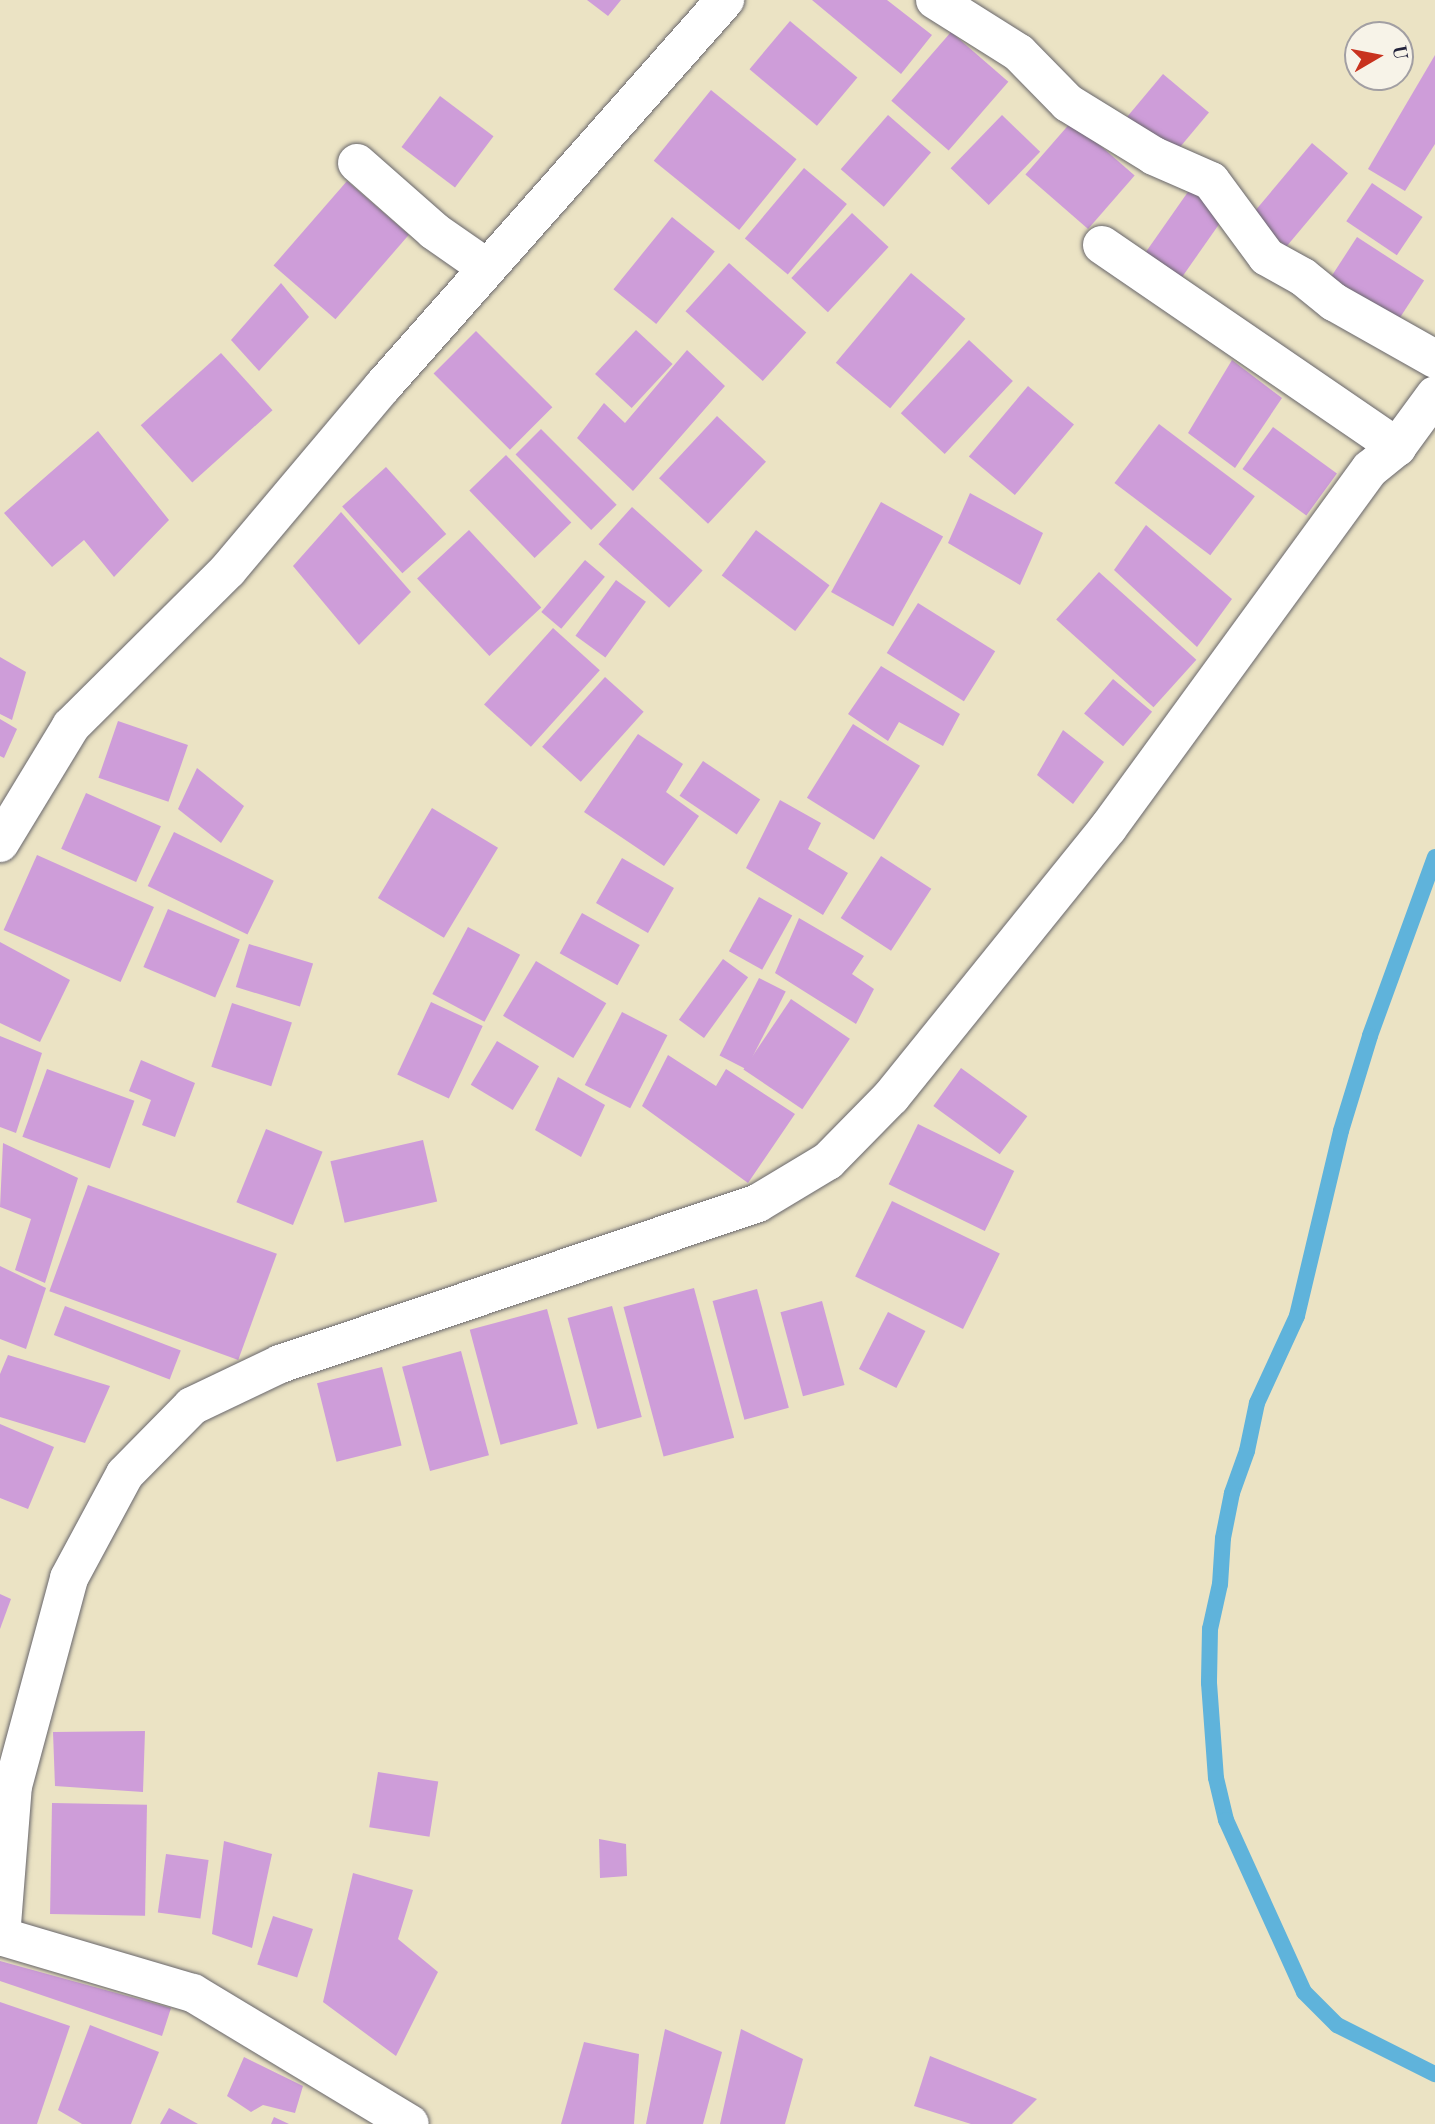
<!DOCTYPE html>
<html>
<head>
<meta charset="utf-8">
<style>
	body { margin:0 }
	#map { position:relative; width:1435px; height:2124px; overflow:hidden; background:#ebe3c4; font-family:"Old Standard TT",serif }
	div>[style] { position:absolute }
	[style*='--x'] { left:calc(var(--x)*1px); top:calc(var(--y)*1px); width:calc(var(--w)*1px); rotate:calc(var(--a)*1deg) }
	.stream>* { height:16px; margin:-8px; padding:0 8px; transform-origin:8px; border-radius:8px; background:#5fb3db }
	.building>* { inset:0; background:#ce9dd9; transform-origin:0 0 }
	.roads { filter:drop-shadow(0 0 2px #68666b) drop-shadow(0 0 2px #68666b) }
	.minor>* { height:38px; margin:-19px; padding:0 19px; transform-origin:19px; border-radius:19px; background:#fff }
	span { translate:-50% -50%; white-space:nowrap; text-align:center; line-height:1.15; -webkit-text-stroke:7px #f7f3e8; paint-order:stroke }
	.north { position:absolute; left:1344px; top:21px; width:70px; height:70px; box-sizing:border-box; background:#f7f3e8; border:2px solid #a29fa3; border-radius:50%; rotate:80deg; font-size:19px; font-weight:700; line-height:28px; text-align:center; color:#22223b }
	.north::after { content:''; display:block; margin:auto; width:24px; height:32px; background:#c8321e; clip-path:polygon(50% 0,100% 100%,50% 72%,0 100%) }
</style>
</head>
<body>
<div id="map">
	<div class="stream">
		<div style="--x:1435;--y:857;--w:190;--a:110"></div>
		<div style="--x:1370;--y:1036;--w:99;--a:107"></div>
		<div style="--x:1341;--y:1131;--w:190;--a:103.4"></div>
		<div style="--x:1297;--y:1316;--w:96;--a:114.7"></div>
		<div style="--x:1257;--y:1403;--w:49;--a:101.8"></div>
		<div style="--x:1247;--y:1451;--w:45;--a:109.7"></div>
		<div style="--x:1232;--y:1493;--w:46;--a:101.3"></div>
		<div style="--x:1223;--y:1538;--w:46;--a:93.7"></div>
		<div style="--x:1220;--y:1584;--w:46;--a:102.5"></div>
		<div style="--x:1210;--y:1629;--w:54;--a:91.1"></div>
		<div style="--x:1209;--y:1683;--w:95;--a:85.8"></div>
		<div style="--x:1216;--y:1778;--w:43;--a:76.6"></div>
		<div style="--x:1226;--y:1820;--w:189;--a:65.6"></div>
		<div style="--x:1304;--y:1992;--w:47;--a:45"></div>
		<div style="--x:1337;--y:2025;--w:110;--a:26.6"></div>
	</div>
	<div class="building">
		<div style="clip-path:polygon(587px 0,621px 0,608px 16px)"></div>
		<div style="clip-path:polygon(812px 0,887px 0,932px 35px,901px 74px)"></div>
		<div style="left:790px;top:21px;width:88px;height:63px;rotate:40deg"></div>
		<div style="left:951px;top:32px;width:76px;height:91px;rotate:41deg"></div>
		<div style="clip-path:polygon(1435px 55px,1435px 144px,1405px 191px,1368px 169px)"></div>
		<div style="left:1163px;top:74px;width:60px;height:56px;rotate:40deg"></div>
		<div style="left:711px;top:90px;width:110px;height:91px;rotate:39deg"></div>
		<div style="left:440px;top:96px;width:67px;height:64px;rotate:37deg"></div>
		<div style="left:888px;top:115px;width:57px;height:72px;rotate:41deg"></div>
		<div style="left:1002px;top:115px;width:53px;height:74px;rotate:44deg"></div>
		<div style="left:1072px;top:121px;width:83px;height:71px;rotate:41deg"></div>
		<div style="left:1312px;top:143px;width:47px;height:96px;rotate:40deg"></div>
		<div style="left:804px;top:168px;width:56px;height:92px;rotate:40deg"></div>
		<div style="left:347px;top:181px;width:82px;height:112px;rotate:41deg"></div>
		<div style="left:1372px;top:183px;width:61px;height:46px;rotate:34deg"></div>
		<div style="left:1190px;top:189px;width:44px;height:80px;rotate:35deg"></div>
		<div style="left:852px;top:213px;width:50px;height:89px;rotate:43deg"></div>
		<div style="left:672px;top:217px;width:55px;height:93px;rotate:39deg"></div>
		<div style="left:1357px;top:237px;width:80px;height:48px;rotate:33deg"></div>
		<div style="left:729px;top:263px;width:104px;height:65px;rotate:42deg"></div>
		<div style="left:911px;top:273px;width:71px;height:117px;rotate:40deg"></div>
		<div style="clip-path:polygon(281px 283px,309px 317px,259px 371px,231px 340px)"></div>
		<div style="left:636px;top:330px;width:50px;height:60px;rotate:43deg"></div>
		<div style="left:476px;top:331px;width:108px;height:60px;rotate:45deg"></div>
		<div style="left:969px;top:340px;width:60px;height:100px;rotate:43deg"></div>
		<div style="clip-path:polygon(687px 350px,725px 386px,633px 491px,577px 438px,604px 403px,625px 423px)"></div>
		<div style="left:221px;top:353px;width:77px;height:108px;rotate:48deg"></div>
		<div style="clip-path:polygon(1232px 360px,1282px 398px,1235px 468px,1188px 433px)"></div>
		<div style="left:1028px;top:386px;width:60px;height:92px;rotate:40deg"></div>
		<div style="left:717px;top:416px;width:67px;height:85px;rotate:43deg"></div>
		<div style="left:1159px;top:424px;width:120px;height:74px;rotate:37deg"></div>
		<div style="left:1273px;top:427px;width:79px;height:52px;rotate:36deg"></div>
		<div style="left:541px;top:429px;width:107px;height:36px;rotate:45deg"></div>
		<div style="clip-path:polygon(98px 431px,169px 520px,114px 577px,84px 540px,52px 567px,4px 513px)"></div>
		<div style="left:506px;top:455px;width:94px;height:51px;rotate:46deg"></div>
		<div style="left:386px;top:467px;width:90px;height:59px;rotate:48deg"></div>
		<div style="clip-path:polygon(970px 493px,1043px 533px,1020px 585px,948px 543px)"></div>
		<div style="left:881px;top:502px;width:71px;height:103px;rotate:29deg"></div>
		<div style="left:632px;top:507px;width:95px;height:50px;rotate:42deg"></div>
		<div style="clip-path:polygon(341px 512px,411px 592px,359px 645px,293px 566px)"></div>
		<div style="clip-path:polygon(1146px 525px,1232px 599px,1197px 647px,1114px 570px)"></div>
		<div style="left:469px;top:530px;width:106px;height:71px;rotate:47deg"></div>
		<div style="left:756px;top:530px;width:92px;height:57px;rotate:37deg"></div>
		<div style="left:585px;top:560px;width:26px;height:68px;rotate:40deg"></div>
		<div style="left:1099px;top:572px;width:131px;height:64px;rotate:42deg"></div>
		<div style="left:616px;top:580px;width:37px;height:69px;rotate:36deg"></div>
		<div style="left:918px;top:603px;width:91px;height:59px;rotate:32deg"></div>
		<div style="left:553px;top:628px;width:63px;height:103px;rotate:42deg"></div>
		<div style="clip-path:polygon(0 657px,26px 672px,12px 720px,0 714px)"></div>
		<div style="clip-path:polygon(881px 666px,960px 714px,943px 746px,899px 722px,888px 741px,848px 714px)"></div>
		<div style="left:605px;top:677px;width:52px;height:94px;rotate:42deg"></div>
		<div style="left:1113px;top:679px;width:51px;height:45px;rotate:40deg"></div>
		<div style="clip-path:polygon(0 719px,17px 729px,4px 758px,0 756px)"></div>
		<div style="left:118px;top:721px;width:74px;height:60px;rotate:19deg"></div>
		<div style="left:853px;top:724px;width:79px;height:87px;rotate:32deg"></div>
		<div style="clip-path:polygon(1063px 730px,1104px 762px,1073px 804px,1037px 775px)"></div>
		<div style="clip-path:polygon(638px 734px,683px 764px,666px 792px,699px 816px,664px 866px,584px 812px)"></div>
		<div style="left:703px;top:761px;width:69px;height:42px;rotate:34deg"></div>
		<div style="clip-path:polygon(197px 768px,244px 806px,221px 843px,178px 809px)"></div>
		<div style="left:86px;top:793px;width:82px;height:61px;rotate:24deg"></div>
		<div style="clip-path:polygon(780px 800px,821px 823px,808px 849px,848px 873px,823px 915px,746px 868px)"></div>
		<div style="left:432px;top:808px;width:77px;height:105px;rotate:31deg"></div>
		<div style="left:174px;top:832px;width:111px;height:60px;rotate:26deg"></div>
		<div style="left:37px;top:855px;width:128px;height:82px;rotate:24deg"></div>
		<div style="left:881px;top:856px;width:60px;height:74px;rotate:33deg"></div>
		<div style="left:622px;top:858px;width:60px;height:52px;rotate:30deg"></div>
		<div style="left:759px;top:897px;width:38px;height:62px;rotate:29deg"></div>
		<div style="left:168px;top:909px;width:78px;height:63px;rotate:23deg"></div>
		<div style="left:582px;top:913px;width:66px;height:46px;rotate:29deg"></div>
		<div style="clip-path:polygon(799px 918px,864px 956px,852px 974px,874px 989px,856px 1024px,775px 973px)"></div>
		<div style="left:468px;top:927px;width:59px;height:76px;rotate:28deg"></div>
		<div style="clip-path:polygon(0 942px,70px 980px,40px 1042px,0 1023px)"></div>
		<div style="left:249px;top:944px;width:67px;height:45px;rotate:17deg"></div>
		<div style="left:723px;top:959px;width:31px;height:75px;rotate:36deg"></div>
		<div style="left:536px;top:961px;width:82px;height:64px;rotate:31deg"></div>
		<div style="left:759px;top:978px;width:30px;height:87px;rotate:27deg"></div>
		<div style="left:791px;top:999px;width:71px;height:85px;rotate:34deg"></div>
		<div style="left:431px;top:1002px;width:57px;height:80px;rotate:25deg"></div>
		<div style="left:232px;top:1003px;width:63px;height:67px;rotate:18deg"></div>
		<div style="left:622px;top:1012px;width:51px;height:82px;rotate:27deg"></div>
		<div style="clip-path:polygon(0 1036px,42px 1053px,16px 1133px,0 1127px)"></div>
		<div style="left:497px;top:1041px;width:49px;height:51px;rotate:31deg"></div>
		<div style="clip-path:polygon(668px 1055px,716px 1086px,726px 1069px,795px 1114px,748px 1183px,642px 1106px)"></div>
		<div style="clip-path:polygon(141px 1060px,195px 1083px,175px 1137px,142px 1125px,151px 1100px,129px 1091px)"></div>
		<div style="left:961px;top:1068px;width:82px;height:47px;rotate:36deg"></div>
		<div style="left:47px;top:1069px;width:93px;height:72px;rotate:20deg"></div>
		<div style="clip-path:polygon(558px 1077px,605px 1105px,581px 1157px,535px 1130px)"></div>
		<div style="left:918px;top:1124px;width:107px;height:67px;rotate:26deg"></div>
		<div style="left:266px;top:1129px;width:61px;height:79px;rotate:22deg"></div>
		<div style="left:423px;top:1140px;width:63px;height:95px;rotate:77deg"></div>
		<div style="clip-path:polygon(3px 1143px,78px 1178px,45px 1283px,15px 1270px,31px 1219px,0 1207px)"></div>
		<div style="left:88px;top:1185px;width:201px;height:113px;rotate:20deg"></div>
		<div style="left:892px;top:1201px;width:120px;height:84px;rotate:26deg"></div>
		<div style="clip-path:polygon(0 1266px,46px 1288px,26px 1349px,0 1339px)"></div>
		<div style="left:694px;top:1288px;width:155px;height:73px;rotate:75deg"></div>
		<div style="left:757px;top:1289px;width:123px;height:46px;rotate:75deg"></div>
		<div style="left:822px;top:1301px;width:87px;height:43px;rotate:75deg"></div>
		<div style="left:65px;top:1306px;width:124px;height:31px;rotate:21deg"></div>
		<div style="left:612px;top:1306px;width:115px;height:46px;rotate:75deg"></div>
		<div style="left:547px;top:1309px;width:119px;height:80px;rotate:75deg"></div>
		<div style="left:888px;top:1312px;width:42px;height:64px;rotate:27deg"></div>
		<div style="left:461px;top:1351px;width:108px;height:61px;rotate:75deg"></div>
		<div style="clip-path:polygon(8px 1355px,110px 1386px,85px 1443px,0 1417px,0 1374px)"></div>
		<div style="left:382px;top:1367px;width:81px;height:67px;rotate:76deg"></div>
		<div style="clip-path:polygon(0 1424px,54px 1447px,28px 1509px,0 1498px)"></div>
		<div style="clip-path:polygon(0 1594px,11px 1599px,0 1629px)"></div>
		<div style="clip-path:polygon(145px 1731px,143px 1792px,55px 1786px,53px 1732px)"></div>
		<div style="left:378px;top:1772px;width:61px;height:56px;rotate:9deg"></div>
		<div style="left:52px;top:1803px;width:95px;height:111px;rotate:1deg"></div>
		<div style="clip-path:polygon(599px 1839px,626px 1844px,627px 1876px,600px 1878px)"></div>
		<div style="clip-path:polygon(224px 1841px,272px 1854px,252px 1948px,212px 1934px)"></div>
		<div style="left:166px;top:1854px;width:43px;height:59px;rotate:8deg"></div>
		<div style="clip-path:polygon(353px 1873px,413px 1890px,398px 1939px,438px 1972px,396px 2056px,323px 2002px)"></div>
		<div style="left:273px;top:1916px;width:42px;height:51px;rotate:18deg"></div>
		<div style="clip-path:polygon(0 1961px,171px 2008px,162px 2036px,0 1981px)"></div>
		<div style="clip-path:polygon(0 2002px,70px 2026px,37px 2124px,0 2124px)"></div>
		<div style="clip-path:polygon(90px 2025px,159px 2052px,131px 2124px,82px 2124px,58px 2110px)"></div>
		<div style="clip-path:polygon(665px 2029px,722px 2052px,703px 2124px,646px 2124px)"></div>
		<div style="clip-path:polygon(741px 2029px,803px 2059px,785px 2124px,720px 2124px)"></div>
		<div style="clip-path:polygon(584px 2042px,639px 2054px,634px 2124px,561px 2124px)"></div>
		<div style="clip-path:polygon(930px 2056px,1037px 2099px,1012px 2124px,971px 2124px,914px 2106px)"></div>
		<div style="clip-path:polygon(244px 2057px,303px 2086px,295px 2113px,263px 2105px,251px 2112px,227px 2096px)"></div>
		<div style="clip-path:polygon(169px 2108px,198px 2124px,160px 2124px)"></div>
		<div style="clip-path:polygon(274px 2117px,289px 2124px,271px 2124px)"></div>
	</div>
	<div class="roads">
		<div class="minor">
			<div style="--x:935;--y:0;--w:99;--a:32.2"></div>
			<div style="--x:1019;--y:53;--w:70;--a:45.6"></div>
			<div style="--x:1068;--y:103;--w:101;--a:31.6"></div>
			<div style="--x:1154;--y:156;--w:62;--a:23.7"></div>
			<div style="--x:1211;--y:181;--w:94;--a:53.6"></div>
			<div style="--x:1267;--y:257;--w:41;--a:29.1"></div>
			<div style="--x:1303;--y:277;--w:40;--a:39"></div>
			<div style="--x:1334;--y:302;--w:116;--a:29.4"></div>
			<div style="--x:357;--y:163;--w:103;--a:41.4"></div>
			<div style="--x:434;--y:231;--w:65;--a:34.9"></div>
			<div style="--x:1102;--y:245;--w:358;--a:34.4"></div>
			<div style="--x:0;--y:843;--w:137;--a:-58.7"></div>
			<div style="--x:71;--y:726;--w:221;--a:-44.8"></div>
			<div style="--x:228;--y:570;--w:241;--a:-49.9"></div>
			<div style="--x:383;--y:386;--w:516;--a:-48.46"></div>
			<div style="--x:0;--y:1936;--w:201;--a:16.5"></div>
			<div style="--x:193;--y:1993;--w:253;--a:31.1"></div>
			<div style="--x:1;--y:1937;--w:151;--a:-85.5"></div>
			<div style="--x:13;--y:1786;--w:215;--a:-74.9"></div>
			<div style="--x:69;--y:1578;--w:118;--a:-61.7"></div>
			<div style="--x:125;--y:1474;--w:95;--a:-45.4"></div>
			<div style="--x:192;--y:1406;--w:98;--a:-25.5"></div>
			<div style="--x:280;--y:1364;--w:504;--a:-18.61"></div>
			<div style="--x:758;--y:1203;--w:82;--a:-31"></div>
			<div style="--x:828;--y:1161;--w:90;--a:-45.5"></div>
			<div style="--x:891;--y:1097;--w:346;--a:-51.1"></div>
			<div style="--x:1108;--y:828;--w:444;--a:-53.9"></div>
			<div style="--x:1370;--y:469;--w:35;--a:-39"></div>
			<div style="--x:1397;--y:447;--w:64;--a:-53.8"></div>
		</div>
	</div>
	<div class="north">U</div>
</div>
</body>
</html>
